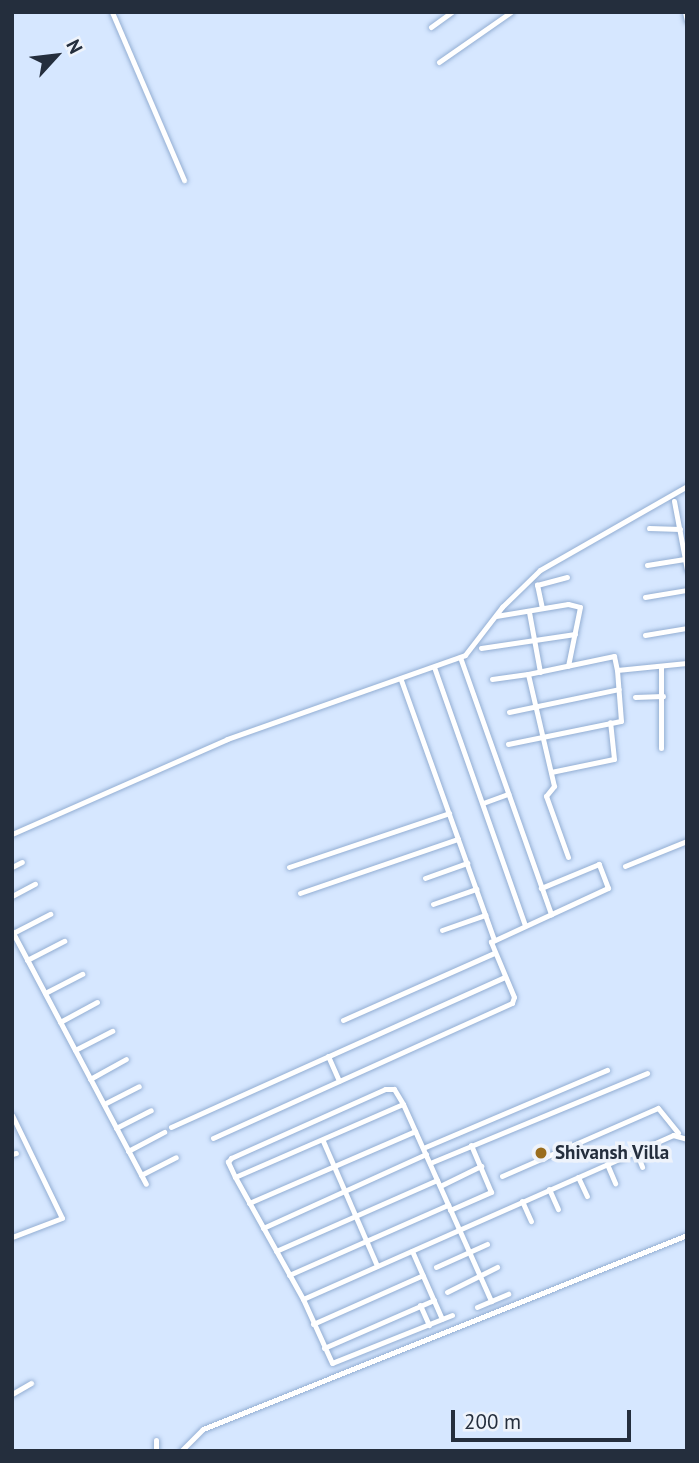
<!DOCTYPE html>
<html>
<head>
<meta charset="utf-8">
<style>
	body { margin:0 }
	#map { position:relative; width:699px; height:1463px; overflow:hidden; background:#d6e7ff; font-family:"PT Sans",sans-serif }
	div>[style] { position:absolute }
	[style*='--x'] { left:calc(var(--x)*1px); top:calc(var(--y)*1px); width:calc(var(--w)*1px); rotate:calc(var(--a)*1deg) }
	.roads { filter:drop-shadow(0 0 2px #93aed3) drop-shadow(0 0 2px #93aed3) }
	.street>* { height:5px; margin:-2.5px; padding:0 2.5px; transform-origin:2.5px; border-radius:2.5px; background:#fff }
	.dots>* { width:19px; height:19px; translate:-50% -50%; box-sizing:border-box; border:4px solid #eef3fb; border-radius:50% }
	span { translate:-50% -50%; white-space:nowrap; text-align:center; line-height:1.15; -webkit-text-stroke:7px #eef3fb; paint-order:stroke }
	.poi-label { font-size:19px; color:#242e3d; font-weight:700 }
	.left { translate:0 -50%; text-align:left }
	.frame { position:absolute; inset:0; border:14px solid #242e3d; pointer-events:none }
	.north { position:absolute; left:21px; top:21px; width:70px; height:70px; -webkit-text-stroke:5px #eef3fb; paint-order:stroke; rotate:63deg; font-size:19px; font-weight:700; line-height:28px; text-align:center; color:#242e3d }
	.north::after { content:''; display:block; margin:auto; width:24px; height:32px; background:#242e3d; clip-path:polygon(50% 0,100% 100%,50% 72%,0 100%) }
	.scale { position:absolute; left:451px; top:1410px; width:180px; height:32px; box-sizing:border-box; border:4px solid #242e3d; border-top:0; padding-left:9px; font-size:21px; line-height:24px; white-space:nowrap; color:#242e3d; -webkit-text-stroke:5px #eef3fb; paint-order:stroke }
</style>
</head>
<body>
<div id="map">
	<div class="roads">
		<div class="street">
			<div style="--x:112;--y:12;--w:183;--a:66.8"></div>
			<div style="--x:685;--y:12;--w:9;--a:77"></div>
			<div style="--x:431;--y:27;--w:26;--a:-36"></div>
			<div style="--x:439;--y:62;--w:88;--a:-34.8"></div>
			<div style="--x:674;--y:501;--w:70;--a:79.3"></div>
			<div style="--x:649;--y:528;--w:31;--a:2"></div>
			<div style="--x:647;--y:565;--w:38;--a:-9"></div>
			<div style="--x:645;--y:597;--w:43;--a:-9.5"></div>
			<div style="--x:542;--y:608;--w:24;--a:-102"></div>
			<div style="--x:537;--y:585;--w:31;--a:-15"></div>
			<div style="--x:529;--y:612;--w:61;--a:79.6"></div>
			<div style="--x:496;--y:616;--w:73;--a:-9.5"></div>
			<div style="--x:568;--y:604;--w:12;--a:14"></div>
			<div style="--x:580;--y:607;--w:60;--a:101.5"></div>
			<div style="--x:645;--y:635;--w:43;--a:-9.5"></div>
			<div style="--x:481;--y:648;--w:95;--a:-8.5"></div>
			<div style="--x:460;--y:657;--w:273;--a:70.5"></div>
			<div style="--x:434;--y:667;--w:274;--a:70.6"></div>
			<div style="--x:492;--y:679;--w:36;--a:-8"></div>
			<div style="--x:401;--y:680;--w:276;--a:70.3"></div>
			<div style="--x:635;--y:697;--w:28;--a:-2"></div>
			<div style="--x:509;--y:712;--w:112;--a:-11.8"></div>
			<div style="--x:508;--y:744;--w:115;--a:-11.5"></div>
			<div style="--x:621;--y:721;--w:51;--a:-94.5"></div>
			<div style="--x:661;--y:748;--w:81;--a:-90"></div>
			<div style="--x:551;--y:772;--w:64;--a:-11.7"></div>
			<div style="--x:614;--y:759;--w:37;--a:-96"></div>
			<div style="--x:483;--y:803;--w:27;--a:-20"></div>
			<div style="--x:12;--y:834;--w:235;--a:-23.8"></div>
			<div style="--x:227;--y:739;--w:252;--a:-19.4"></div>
			<div style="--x:465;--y:655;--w:61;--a:-52.4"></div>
			<div style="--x:502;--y:607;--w:53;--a:-44.2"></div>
			<div style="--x:540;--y:570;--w:169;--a:-29.7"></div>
			<div style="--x:568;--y:857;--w:65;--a:-109.8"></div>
			<div style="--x:546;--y:796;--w:13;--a:-51"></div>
			<div style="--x:554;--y:786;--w:115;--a:-103.1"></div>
			<div style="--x:528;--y:674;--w:88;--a:-11.8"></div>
			<div style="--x:614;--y:656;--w:14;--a:78"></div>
			<div style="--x:617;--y:670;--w:70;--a:-5.7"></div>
			<div style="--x:625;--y:866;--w:67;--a:-22"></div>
			<div style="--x:12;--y:867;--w:11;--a:-27"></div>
			<div style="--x:289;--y:867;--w:169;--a:-18.6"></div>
			<div style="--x:425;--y:878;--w:45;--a:-19.7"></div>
			<div style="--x:300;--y:893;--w:167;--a:-18.9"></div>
			<div style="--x:12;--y:896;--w:26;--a:-28"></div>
			<div style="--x:433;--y:904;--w:46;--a:-19.2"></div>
			<div style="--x:442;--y:930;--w:46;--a:-19.2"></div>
			<div style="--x:12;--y:931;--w:286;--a:62.1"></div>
			<div style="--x:13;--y:933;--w:42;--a:-27.2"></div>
			<div style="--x:27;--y:960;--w:42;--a:-27.2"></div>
			<div style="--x:45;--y:993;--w:42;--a:-27.2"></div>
			<div style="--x:343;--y:1020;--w:165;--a:-23.9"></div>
			<div style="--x:60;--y:1022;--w:42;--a:-28.4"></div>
			<div style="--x:75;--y:1050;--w:42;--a:-27.2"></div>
			<div style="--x:328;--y:1056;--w:27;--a:66"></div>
			<div style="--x:90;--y:1079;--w:41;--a:-29.1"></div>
			<div style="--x:104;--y:1104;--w:39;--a:-27"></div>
			<div style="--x:12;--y:1115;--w:114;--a:64.1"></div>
			<div style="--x:62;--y:1218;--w:53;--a:159.2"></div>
			<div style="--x:171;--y:1127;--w:365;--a:-24.2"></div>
			<div style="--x:116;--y:1128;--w:39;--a:-27"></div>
			<div style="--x:213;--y:1138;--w:328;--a:-24.3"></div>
			<div style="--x:512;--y:1003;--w:6;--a:-72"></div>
			<div style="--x:514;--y:997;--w:60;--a:-112.7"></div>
			<div style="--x:491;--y:942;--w:129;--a:-24.8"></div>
			<div style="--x:608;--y:888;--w:26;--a:-111"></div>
			<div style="--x:599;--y:864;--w:63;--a:157.5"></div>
			<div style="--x:323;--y:1141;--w:136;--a:66.6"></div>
			<div style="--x:423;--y:1148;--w:200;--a:-23"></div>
			<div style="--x:128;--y:1151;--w:41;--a:-27.8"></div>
			<div style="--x:636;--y:1151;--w:17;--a:69"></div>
			<div style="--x:12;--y:1154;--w:4;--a:-14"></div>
			<div style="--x:430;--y:1163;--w:235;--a:-22.5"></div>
			<div style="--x:607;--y:1164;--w:21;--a:67"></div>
			<div style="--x:141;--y:1175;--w:39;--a:-27"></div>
			<div style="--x:502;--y:1176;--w:170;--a:-23.6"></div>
			<div style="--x:658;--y:1108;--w:32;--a:51"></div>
			<div style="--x:235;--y:1177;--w:17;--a:-115"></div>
			<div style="--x:228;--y:1162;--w:5;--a:-53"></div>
			<div style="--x:231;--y:1158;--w:169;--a:-24.1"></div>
			<div style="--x:385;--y:1089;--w:9;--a:0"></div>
			<div style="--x:394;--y:1089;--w:17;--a:59"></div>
			<div style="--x:578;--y:1177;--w:21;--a:65"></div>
			<div style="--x:440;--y:1186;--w:46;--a:-26"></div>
			<div style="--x:549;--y:1189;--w:22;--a:66"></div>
			<div style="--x:522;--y:1201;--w:22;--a:66"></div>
			<div style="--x:249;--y:1203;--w:181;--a:-23.4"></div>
			<div style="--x:450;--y:1210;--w:45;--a:-23.7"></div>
			<div style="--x:491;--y:1192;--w:51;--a:-113.1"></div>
			<div style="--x:263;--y:1228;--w:179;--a:-24.4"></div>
			<div style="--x:276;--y:1251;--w:176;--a:-23.8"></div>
			<div style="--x:412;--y:1251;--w:74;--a:66.2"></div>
			<div style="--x:436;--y:1267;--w:56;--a:-24.3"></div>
			<div style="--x:289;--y:1275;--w:174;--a:-23.8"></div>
			<div style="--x:447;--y:1292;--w:56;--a:-26.6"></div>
			<div style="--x:303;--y:1299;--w:405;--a:-23.9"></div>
			<div style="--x:673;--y:1135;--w:15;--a:16"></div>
			<div style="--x:420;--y:1305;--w:22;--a:66"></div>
			<div style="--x:477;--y:1307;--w:34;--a:-23"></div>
			<div style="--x:452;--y:1315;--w:129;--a:158.2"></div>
			<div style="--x:332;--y:1363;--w:70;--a:-114.4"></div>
			<div style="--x:303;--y:1299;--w:140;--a:-119.1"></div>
			<div style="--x:235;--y:1177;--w:183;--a:-23.5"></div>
			<div style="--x:403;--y:1104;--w:216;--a:65.9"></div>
			<div style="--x:313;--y:1324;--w:120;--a:-24"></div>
			<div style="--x:324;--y:1348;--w:120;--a:-23.6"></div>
			<div style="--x:12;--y:1394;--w:22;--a:-30"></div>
			<div style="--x:156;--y:1440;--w:11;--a:90"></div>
			<div style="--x:181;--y:1451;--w:31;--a:-45"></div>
			<div style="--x:203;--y:1429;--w:521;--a:-21.84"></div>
		</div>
	</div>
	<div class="dots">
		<div style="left:541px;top:1153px;background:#9a6d1d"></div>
	</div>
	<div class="poi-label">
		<span class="left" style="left:555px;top:1153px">Shivansh Villa</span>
	</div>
	<div class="frame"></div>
	<div class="north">N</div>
	<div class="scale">200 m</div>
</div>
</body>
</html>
